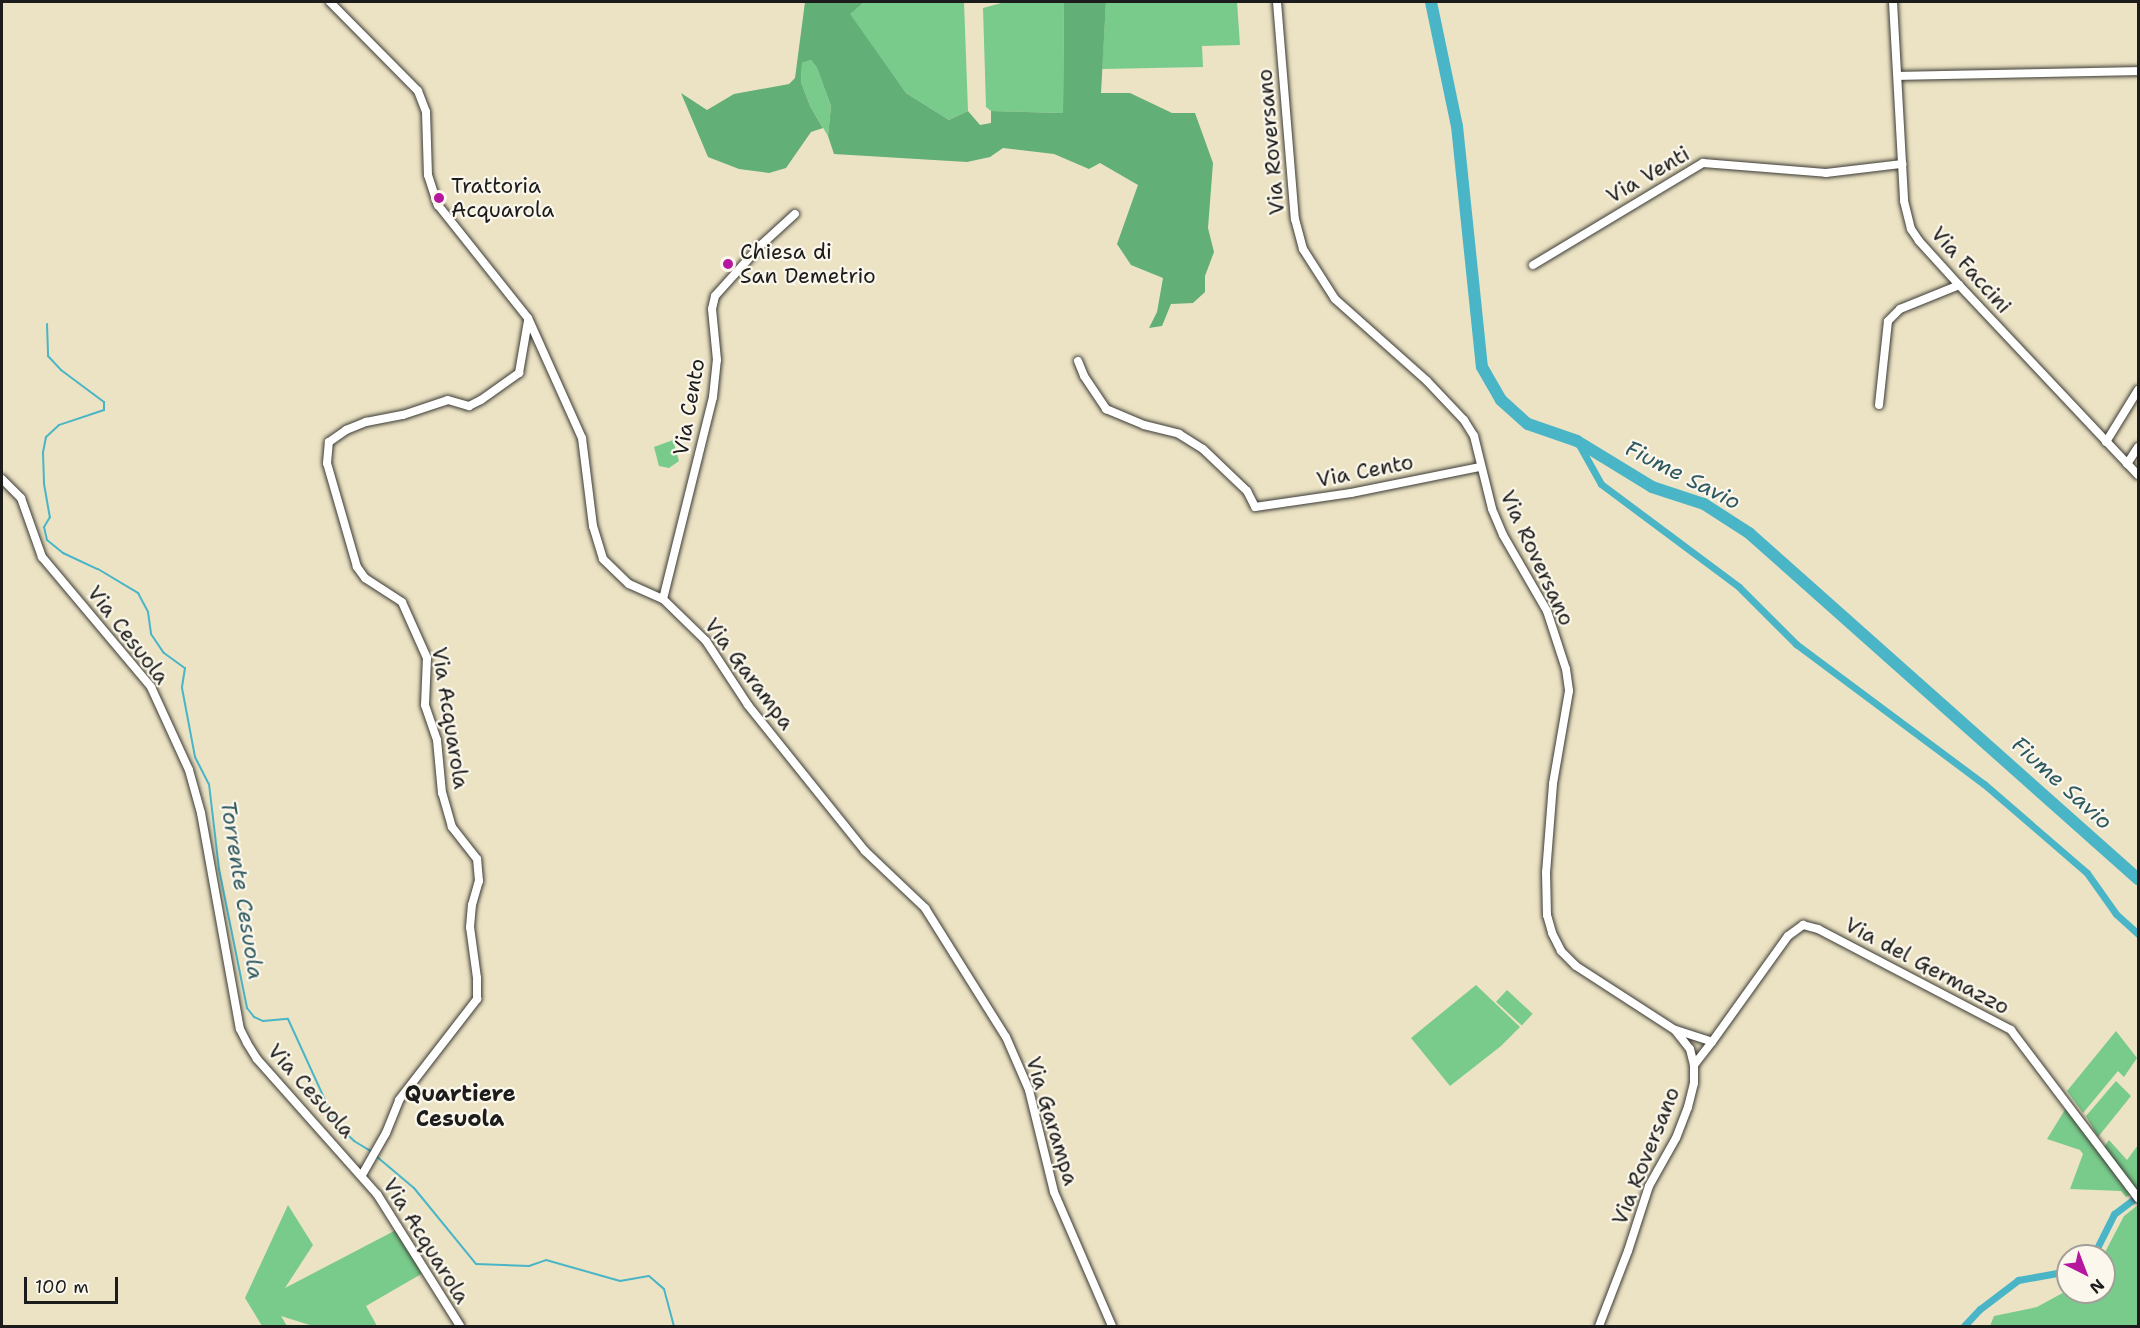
<!DOCTYPE html>
<html>
<head>
<meta charset="utf-8">
<style>
	body { margin:0 }
	#map { position:relative; width:2140px; height:1328px; overflow:hidden; background:#ece3c4; font-family:"Shantell Sans",sans-serif }
	div>[style] { position:absolute }
	[style*='--x'] { left:calc(var(--x)*1px); top:calc(var(--y)*1px); width:calc(var(--w)*1px); rotate:calc(var(--a)*1deg) }
	.green>* { inset:0; background:#79cb8c; transform-origin:0 0 }
	.forest>* { inset:0; background:#62af78 }
	.stream>* { height:2px; margin:-1px; padding:0 1px; transform-origin:1px; border-radius:1px; background:#49b5c6 }
	.canal>* { height:7px; margin:-3.5px; padding:0 3.5px; transform-origin:3.5px; border-radius:3.5px; background:#49b5c6 }
	.river>* { height:12px; margin:-6px; padding:0 6px; transform-origin:6px; border-radius:6px; background:#49b5c6 }
	.roads { filter:drop-shadow(0 0 2px #3b3a35) drop-shadow(0 0 2px #3b3a35) }
	.minor>* { height:8px; margin:-4px; padding:0 4px; transform-origin:4px; border-radius:4px; background:#fff }
	.dots>* { width:16px; height:16px; translate:-50% -50%; box-sizing:border-box; border:3px solid #fbf7ec; border-radius:50% }
	span { translate:-50% -50%; white-space:nowrap; text-align:center; line-height:1.15; -webkit-text-stroke:4.5px #fbf7ec; paint-order:stroke }
	.street-label { font-size:21px; color:#1c1c1c }
	.poi-label { font-size:21px; color:#1c1c1c }
	.left { translate:0 -50%; text-align:left }
	.water-label { font-size:22px; color:#2e5960; font-style:italic }
	.neighbourhood-label { font-size:22px; color:#1c1c1c; font-weight:700 }
	.frame { position:absolute; inset:0; border:3px solid #1c1c1c; pointer-events:none }
	.north { position:absolute; left:2056px; top:1244px; width:60px; height:60px; box-sizing:border-box; background:#fbf7ec; border:2px solid #a29f99; border-radius:50%; rotate:138deg; font-size:16px; font-weight:700; line-height:24px; text-align:center; color:#1c1c1c }
	.north::after { content:''; display:block; margin:auto; width:21px; height:27px; background:#b5179e; clip-path:polygon(50% 0,100% 100%,50% 72%,0 100%) }
	.scale { position:absolute; left:24px; top:1277px; width:94px; height:27px; box-sizing:border-box; border:3px solid #1c1c1c; border-top:0; padding-left:8px; font-size:18px; line-height:21px; white-space:nowrap; color:#1c1c1c; -webkit-text-stroke:4px #fbf7ec; paint-order:stroke }
</style>
</head>
<body>
<div id="map">
	<div class="green">
		<div style="clip-path:polygon(864px 2px,964px 2px,968px 111px,949px 120px,906px 93px,849px 14px)"></div>
		<div style="clip-path:polygon(1005px 2px,1064px 2px,1063px 113px,991px 111px,986px 107px,983px 8px)"></div>
		<div style="clip-path:polygon(1106px 2px,1237px 2px,1240px 45px,1202px 46px,1203px 67px,1102px 69px)"></div>
		<div style="clip-path:polygon(811px 60px,817px 68px,831px 106px,828px 136px,810px 106px,801px 82px,802px 63px)"></div>
		<div style="clip-path:polygon(673px 440px,679px 461px,669px 468px,659px 466px,654px 447px)"></div>
		<div style="clip-path:polygon(1476px 985px,1520px 1027px,1501px 1046px,1450px 1086px,1411px 1038px)"></div>
		<div style="left:1507px;top:990px;width:35px;height:16px;rotate:43deg"></div>
		<div style="clip-path:polygon(2116px 1031px,2137px 1058px,2124px 1077px,2118px 1071px,2083px 1113px,2067px 1091px)"></div>
		<div style="clip-path:polygon(2116px 1081px,2131px 1096px,2098px 1137px,2086px 1116px)"></div>
		<div style="clip-path:polygon(2066px 1108px,2102px 1150px,2109px 1140px,2127px 1160px,2138px 1145px,2138px 1190px,2126px 1197px,2121px 1191px,2070px 1189px,2083px 1154px,2080px 1150px,2047px 1139px)"></div>
		<div style="clip-path:polygon(288px 1205px,313px 1245px,285px 1288px,396px 1230px,423px 1273px,366px 1306px,377px 1326px,313px 1326px,281px 1316px,287px 1326px,262px 1326px,245px 1298px)"></div>
		<div style="clip-path:polygon(2138px 1205px,2138px 1326px,1990px 1326px,1994px 1316px,2037px 1307px,2068px 1290px,2104px 1292px,2103px 1256px,2124px 1216px)"></div>
	</div>
	<div class="forest">
		<div style="clip-path:polygon(805px 2px,864px 2px,850px 14px,906px 93px,949px 120px,968px 111px,980px 125px,991px 123px,991px 111px,1063px 113px,1064px 2px,1106px 2px,1101px 93px,1130px 93px,1172px 113px,1195px 113px,1213px 163px,1208px 228px,1214px 252px,1205px 276px,1205px 292px,1193px 303px,1171px 304px,1162px 326px,1149px 328px,1157px 312px,1163px 278px,1131px 265px,1117px 244px,1138px 185px,1100px 163px,1089px 169px,1054px 154px,1003px 148px,990px 157px,967px 162px,834px 154px,828px 136px,831px 106px,817px 68px,811px 60px,802px 63px,801px 82px,810px 106px,823px 128px,811px 132px,786px 168px,769px 173px,739px 169px,708px 157px,681px 93px,707px 110px,734px 94px,789px 84px,795px 78px)"></div>
	</div>
	<div class="stream">
		<div style="--x:47;--y:324;--w:32;--a:88"></div>
		<div style="--x:48;--y:356;--w:19;--a:47"></div>
		<div style="--x:61;--y:370;--w:54;--a:36.7"></div>
		<div style="--x:104;--y:402;--w:8;--a:90"></div>
		<div style="--x:104;--y:410;--w:47;--a:161.6"></div>
		<div style="--x:59;--y:425;--w:18;--a:137"></div>
		<div style="--x:46;--y:437;--w:16;--a:101"></div>
		<div style="--x:43;--y:453;--w:31;--a:88"></div>
		<div style="--x:44;--y:484;--w:34;--a:80"></div>
		<div style="--x:50;--y:517;--w:12;--a:121"></div>
		<div style="--x:44;--y:527;--w:13;--a:77"></div>
		<div style="--x:47;--y:540;--w:21;--a:39"></div>
		<div style="--x:63;--y:553;--w:38;--a:25"></div>
		<div style="--x:98;--y:569;--w:47;--a:31"></div>
		<div style="--x:138;--y:593;--w:21;--a:62"></div>
		<div style="--x:148;--y:612;--w:22;--a:82"></div>
		<div style="--x:151;--y:634;--w:23;--a:56"></div>
		<div style="--x:164;--y:653;--w:26;--a:36"></div>
		<div style="--x:185;--y:668;--w:20;--a:99"></div>
		<div style="--x:182;--y:688;--w:70;--a:79.3"></div>
		<div style="--x:195;--y:757;--w:30;--a:63"></div>
		<div style="--x:209;--y:784;--w:86;--a:83.3"></div>
		<div style="--x:219;--y:869;--w:142;--a:78.6"></div>
		<div style="--x:247;--y:1008;--w:11;--a:52"></div>
		<div style="--x:254;--y:1017;--w:10;--a:24"></div>
		<div style="--x:263;--y:1021;--w:25;--a:-5"></div>
		<div style="--x:288;--y:1019;--w:115;--a:65.4"></div>
		<div style="--x:336;--y:1124;--w:25;--a:43"></div>
		<div style="--x:354;--y:1141;--w:21;--a:31"></div>
		<div style="--x:376;--y:1156;--w:50;--a:40.1"></div>
		<div style="--x:414;--y:1188;--w:98;--a:50.8"></div>
		<div style="--x:476;--y:1264;--w:53;--a:2.2"></div>
		<div style="--x:529;--y:1266;--w:18;--a:-19"></div>
		<div style="--x:546;--y:1260;--w:77;--a:15.8"></div>
		<div style="--x:620;--y:1281;--w:29;--a:-10"></div>
		<div style="--x:649;--y:1276;--w:20;--a:41"></div>
		<div style="--x:664;--y:1289;--w:38;--a:75"></div>
	</div>
	<div class="canal">
		<div style="--x:1577;--y:441;--w:49;--a:60.8"></div>
		<div style="--x:1601;--y:484;--w:172;--a:36.7"></div>
		<div style="--x:1739;--y:587;--w:81;--a:45"></div>
		<div style="--x:1796;--y:644;--w:234;--a:36.7"></div>
		<div style="--x:1984;--y:784;--w:136;--a:40.8"></div>
		<div style="--x:2087;--y:873;--w:50;--a:54.7"></div>
		<div style="--x:2116;--y:914;--w:30;--a:42"></div>
		<div style="--x:2093;--y:1256;--w:47;--a:-63.4"></div>
		<div style="--x:2114;--y:1214;--w:30;--a:-37"></div>
		<div style="--x:1964;--y:1326;--w:23;--a:-47"></div>
		<div style="--x:1980;--y:1309;--w:48;--a:-37.3"></div>
		<div style="--x:2018;--y:1280;--w:51;--a:-10.2"></div>
	</div>
	<div class="river">
		<div style="--x:1431;--y:2;--w:127;--a:78.2"></div>
		<div style="--x:1457;--y:126;--w:242;--a:84.1"></div>
		<div style="--x:1482;--y:367;--w:38;--a:60"></div>
		<div style="--x:1501;--y:400;--w:36;--a:42"></div>
		<div style="--x:1528;--y:424;--w:52;--a:19.1"></div>
		<div style="--x:1577;--y:441;--w:88;--a:31.5"></div>
		<div style="--x:1652;--y:487;--w:55;--a:18.1"></div>
		<div style="--x:1704;--y:504;--w:54;--a:32.8"></div>
		<div style="--x:1749;--y:533;--w:521;--a:41.65"></div>
	</div>
	<div class="roads">
		<div class="minor">
			<div style="--x:330;--y:2;--w:125;--a:45.3"></div>
			<div style="--x:418;--y:91;--w:22;--a:69"></div>
			<div style="--x:426;--y:112;--w:63;--a:88.2"></div>
			<div style="--x:428;--y:175;--w:32;--a:72"></div>
			<div style="--x:438;--y:205;--w:144;--a:51.5"></div>
			<div style="--x:528;--y:318;--w:132;--a:65.8"></div>
			<div style="--x:582;--y:438;--w:89;--a:82.9"></div>
			<div style="--x:593;--y:526;--w:34;--a:73"></div>
			<div style="--x:603;--y:559;--w:36;--a:44"></div>
			<div style="--x:629;--y:584;--w:37;--a:24"></div>
			<div style="--x:663;--y:599;--w:60;--a:44.3"></div>
			<div style="--x:706;--y:641;--w:77;--a:56.7"></div>
			<div style="--x:748;--y:705;--w:187;--a:51.3"></div>
			<div style="--x:865;--y:851;--w:83;--a:43.5"></div>
			<div style="--x:925;--y:908;--w:152;--a:57.9"></div>
			<div style="--x:1006;--y:1037;--w:58;--a:66.5"></div>
			<div style="--x:1029;--y:1090;--w:105;--a:76.2"></div>
			<div style="--x:1054;--y:1192;--w:146;--a:66.6"></div>
			<div style="--x:1277;--y:2;--w:218;--a:85.3"></div>
			<div style="--x:1295;--y:219;--w:31;--a:75"></div>
			<div style="--x:1303;--y:249;--w:59;--a:57.4"></div>
			<div style="--x:1335;--y:299;--w:123;--a:41.7"></div>
			<div style="--x:1427;--y:381;--w:54;--a:46.5"></div>
			<div style="--x:1464;--y:420;--w:19;--a:58"></div>
			<div style="--x:1474;--y:436;--w:75;--a:76.1"></div>
			<div style="--x:1492;--y:509;--w:28;--a:67"></div>
			<div style="--x:1503;--y:535;--w:88;--a:59.9"></div>
			<div style="--x:1547;--y:611;--w:61;--a:71.9"></div>
			<div style="--x:1566;--y:669;--w:22;--a:82"></div>
			<div style="--x:1569;--y:691;--w:94;--a:99.8"></div>
			<div style="--x:1553;--y:784;--w:88;--a:94.5"></div>
			<div style="--x:1546;--y:872;--w:43;--a:88.7"></div>
			<div style="--x:1547;--y:915;--w:19;--a:74"></div>
			<div style="--x:1552;--y:933;--w:20;--a:63"></div>
			<div style="--x:1561;--y:951;--w:21;--a:45"></div>
			<div style="--x:1576;--y:966;--w:118;--a:32.9"></div>
			<div style="--x:1675;--y:1030;--w:24;--a:52"></div>
			<div style="--x:1690;--y:1049;--w:16;--a:76"></div>
			<div style="--x:1694;--y:1065;--w:18;--a:90"></div>
			<div style="--x:1694;--y:1083;--w:25;--a:104"></div>
			<div style="--x:1688;--y:1107;--w:33;--a:111"></div>
			<div style="--x:1676;--y:1138;--w:55;--a:119.4"></div>
			<div style="--x:1649;--y:1186;--w:68;--a:107.9"></div>
			<div style="--x:1628;--y:1251;--w:80;--a:111.1"></div>
			<div style="--x:1893;--y:2;--w:199;--a:86.8"></div>
			<div style="--x:1904;--y:201;--w:29;--a:76"></div>
			<div style="--x:1911;--y:229;--w:14;--a:56"></div>
			<div style="--x:1919;--y:241;--w:59;--a:47.7"></div>
			<div style="--x:1959;--y:285;--w:261;--a:46.7"></div>
			<div style="--x:1898;--y:76;--w:240;--a:-1.2"></div>
			<div style="--x:1533;--y:265;--w:198;--a:-31"></div>
			<div style="--x:1703;--y:163;--w:123;--a:4.6"></div>
			<div style="--x:1826;--y:173;--w:77;--a:-6.8"></div>
			<div style="--x:1078;--y:361;--w:16;--a:68"></div>
			<div style="--x:1084;--y:376;--w:40;--a:56"></div>
			<div style="--x:1106;--y:409;--w:41;--a:22.8"></div>
			<div style="--x:1144;--y:425;--w:36;--a:14"></div>
			<div style="--x:1179;--y:434;--w:28;--a:32"></div>
			<div style="--x:1203;--y:449;--w:61;--a:43.7"></div>
			<div style="--x:1247;--y:491;--w:18;--a:63"></div>
			<div style="--x:1255;--y:507;--w:97;--a:-8.3"></div>
			<div style="--x:1351;--y:493;--w:132;--a:-11.4"></div>
			<div style="--x:1879;--y:405;--w:84;--a:-83.9"></div>
			<div style="--x:1888;--y:321;--w:17;--a:-45"></div>
			<div style="--x:1900;--y:309;--w:64;--a:-22.1"></div>
			<div style="--x:2106;--y:442;--w:61;--a:-58.4"></div>
			<div style="--x:2127;--y:464;--w:20;--a:-57"></div>
			<div style="--x:2;--y:479;--w:27;--a:45"></div>
			<div style="--x:21;--y:498;--w:63;--a:70.4"></div>
			<div style="--x:42;--y:557;--w:170;--a:50"></div>
			<div style="--x:151;--y:687;--w:91;--a:65.4"></div>
			<div style="--x:189;--y:770;--w:45;--a:74.4"></div>
			<div style="--x:201;--y:813;--w:219;--a:79.8"></div>
			<div style="--x:240;--y:1029;--w:16;--a:63"></div>
			<div style="--x:247;--y:1043;--w:19;--a:58"></div>
			<div style="--x:257;--y:1059;--w:181;--a:48.4"></div>
			<div style="--x:377;--y:1194;--w:156;--a:57.8"></div>
			<div style="--x:663;--y:599;--w:208;--a:-76.1"></div>
			<div style="--x:713;--y:397;--w:37;--a:-84"></div>
			<div style="--x:717;--y:360;--w:51;--a:-95.6"></div>
			<div style="--x:712;--y:309;--w:13;--a:-77"></div>
			<div style="--x:715;--y:296;--w:69;--a:-48"></div>
			<div style="--x:761;--y:245;--w:46;--a:-42.4"></div>
			<div style="--x:1676;--y:1030;--w:38;--a:18"></div>
			<div style="--x:1712;--y:1042;--w:130;--a:-54.4"></div>
			<div style="--x:1788;--y:936;--w:19;--a:-36"></div>
			<div style="--x:1803;--y:925;--w:16;--a:15"></div>
			<div style="--x:1818;--y:929;--w:218;--a:27.6"></div>
			<div style="--x:2011;--y:1030;--w:211;--a:52.9"></div>
			<div style="--x:1694;--y:1065;--w:29;--a:-52"></div>
			<div style="--x:362;--y:1175;--w:48;--a:-60.3"></div>
			<div style="--x:386;--y:1133;--w:35;--a:-68"></div>
			<div style="--x:399;--y:1100;--w:128;--a:-52.3"></div>
			<div style="--x:477;--y:999;--w:21;--a:-90"></div>
			<div style="--x:477;--y:978;--w:51;--a:-97.8"></div>
			<div style="--x:470;--y:927;--w:22;--a:-85"></div>
			<div style="--x:472;--y:905;--w:25;--a:-74"></div>
			<div style="--x:479;--y:881;--w:22;--a:-95"></div>
			<div style="--x:477;--y:859;--w:41;--a:-128"></div>
			<div style="--x:452;--y:827;--w:35;--a:-106"></div>
			<div style="--x:442;--y:793;--w:53;--a:-95.4"></div>
			<div style="--x:437;--y:740;--w:37;--a:-109"></div>
			<div style="--x:425;--y:705;--w:47;--a:-87.6"></div>
			<div style="--x:427;--y:658;--w:61;--a:-114.1"></div>
			<div style="--x:402;--y:602;--w:44;--a:-147"></div>
			<div style="--x:365;--y:578;--w:14;--a:-126"></div>
			<div style="--x:357;--y:567;--w:108;--a:-106.1"></div>
			<div style="--x:327;--y:463;--w:21;--a:-85"></div>
			<div style="--x:329;--y:442;--w:21;--a:-35"></div>
			<div style="--x:346;--y:430;--w:22;--a:-22"></div>
			<div style="--x:366;--y:422;--w:38;--a:-11"></div>
			<div style="--x:403;--y:415;--w:47;--a:-18.4"></div>
			<div style="--x:448;--y:400;--w:22;--a:16"></div>
			<div style="--x:469;--y:406;--w:13;--a:-27"></div>
			<div style="--x:481;--y:400;--w:47;--a:-35.4"></div>
			<div style="--x:519;--y:373;--w:53;--a:-80.2"></div>
		</div>
	</div>
	<div class="dots">
		<div style="left:439px;top:198px;background:#b5179e"></div>
		<div style="left:728px;top:264px;background:#b5179e"></div>
	</div>
	<div class="street-label">
		<span style="left:1271px;top:142px;rotate:-95deg">Via Roversano</span>
		<span style="left:1648px;top:175px;rotate:-30deg">Via Venti</span>
		<span style="left:1971px;top:270px;rotate:48deg">Via Faccini</span>
		<span style="left:689px;top:407px;rotate:-80deg">Via Cento</span>
		<span style="left:1365px;top:471px;rotate:-11deg">Via Cento</span>
		<span style="left:1537px;top:558px;rotate:65deg">Via Roversano</span>
		<span style="left:128px;top:635px;rotate:52deg">Via Cesuola</span>
		<span style="left:749px;top:674px;rotate:53deg">Via Garampa</span>
		<span style="left:450px;top:718px;rotate:81deg">Via Acquarola</span>
		<span style="left:1927px;top:966px;rotate:28deg">Via del Germazzo</span>
		<span style="left:311px;top:1091px;rotate:48deg">Via Cesuola</span>
		<span style="left:1052px;top:1121px;rotate:73deg">Via Garampa</span>
		<span style="left:1646px;top:1156px;rotate:-68deg">Via Roversano</span>
		<span style="left:426px;top:1241px;rotate:58deg">Via Acquarola</span>
	</div>
	<div class="poi-label">
		<span class="left" style="left:451px;top:198px">Trattoria<br>Acquarola</span>
		<span class="left" style="left:740px;top:264px">Chiesa di<br>San Demetrio</span>
	</div>
	<div class="water-label">
		<span style="left:1683px;top:475px;rotate:27deg">Fiume Savio</span>
		<span style="left:2062px;top:783px;rotate:42deg">Fiume Savio</span>
		<span style="left:242px;top:890px;rotate:81deg">Torrente Cesuola</span>
	</div>
	<div class="neighbourhood-label">
		<span style="left:460px;top:1106px">Quartiere<br>Cesuola</span>
	</div>
	<div class="frame"></div>
	<div class="north">N</div>
	<div class="scale">100 m</div>
</div>
</body>
</html>
